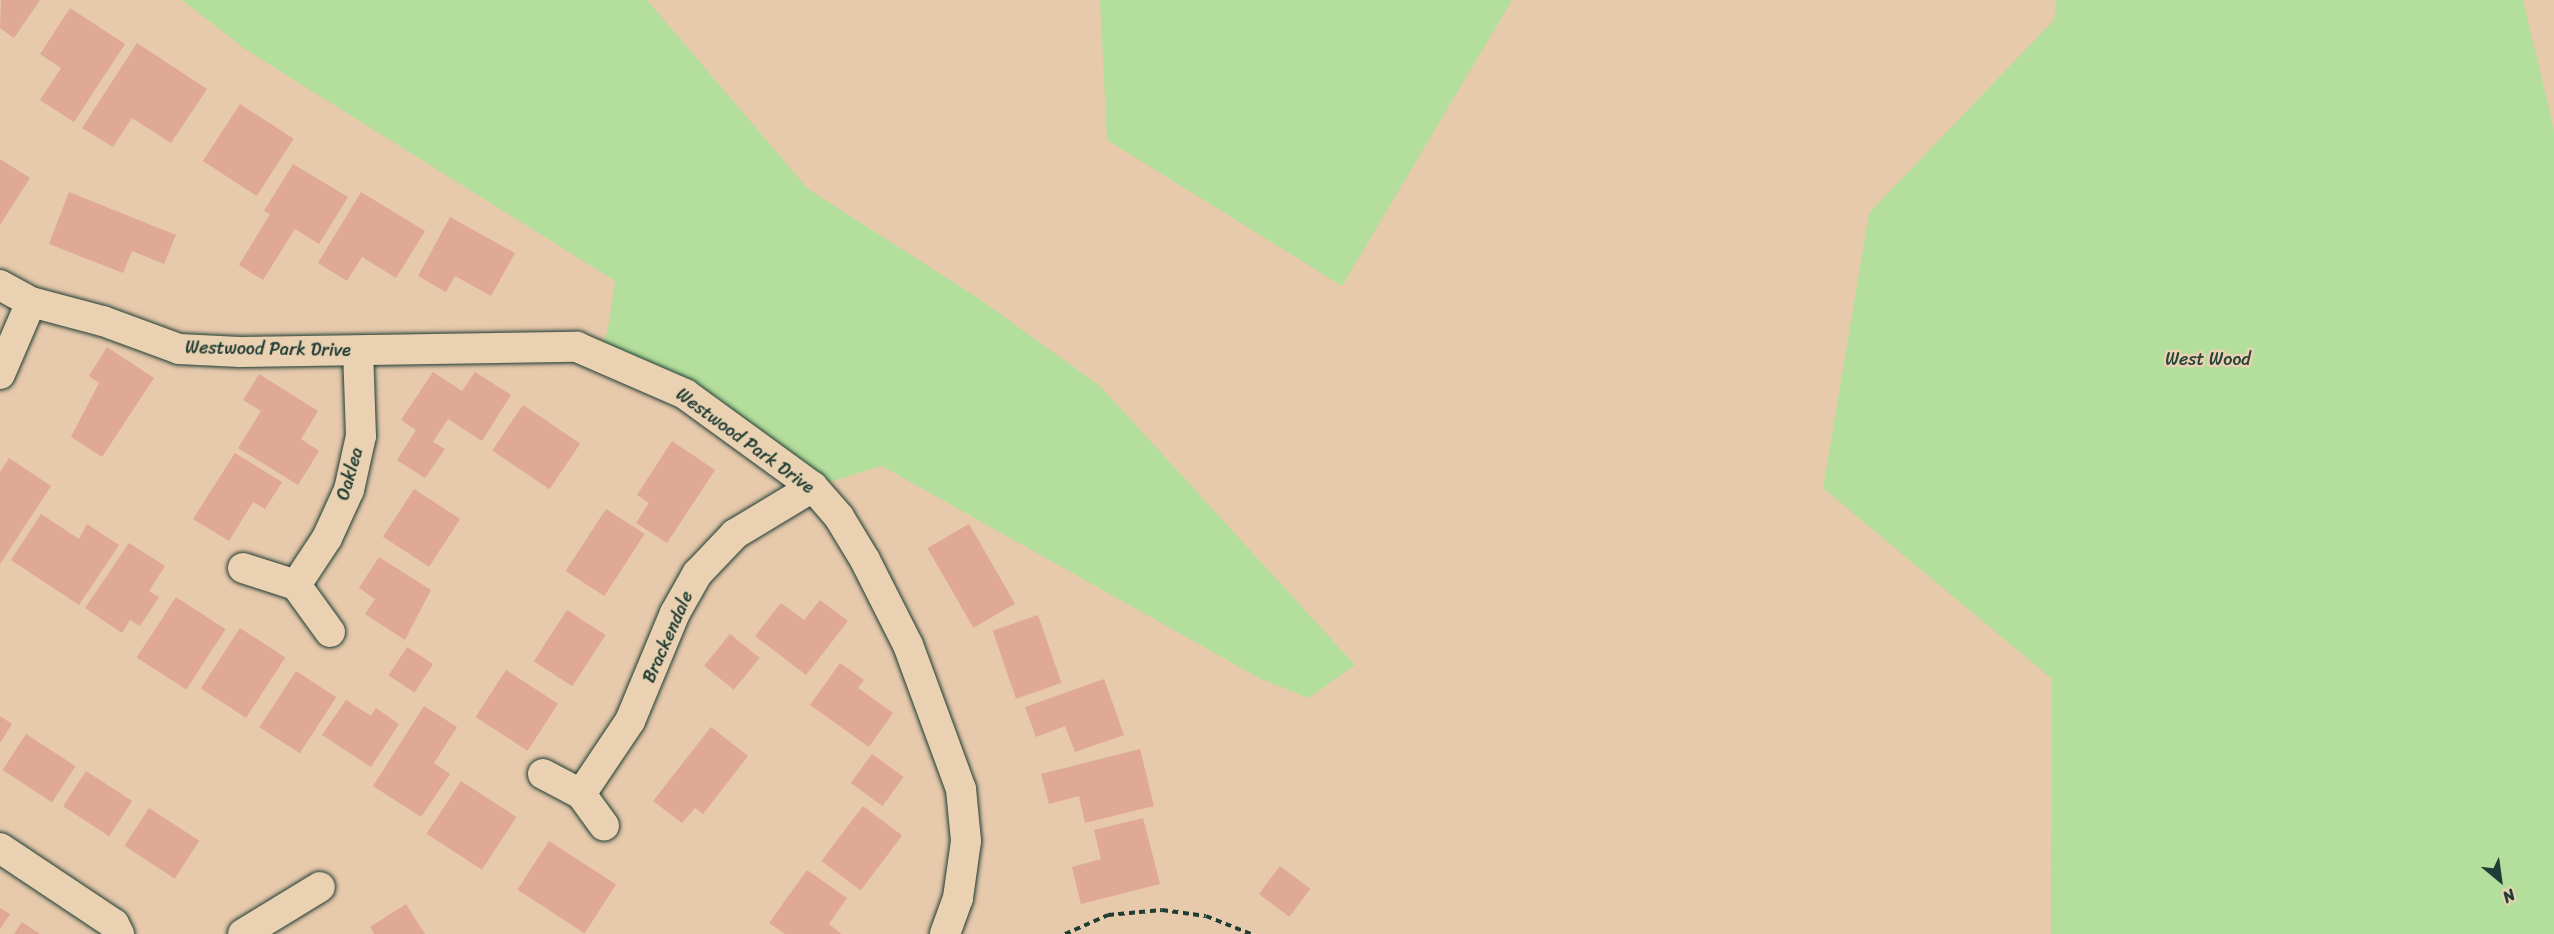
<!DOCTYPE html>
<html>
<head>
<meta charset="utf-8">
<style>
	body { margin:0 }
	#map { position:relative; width:2554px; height:934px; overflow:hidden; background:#e7c9ac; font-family:Sriracha,sans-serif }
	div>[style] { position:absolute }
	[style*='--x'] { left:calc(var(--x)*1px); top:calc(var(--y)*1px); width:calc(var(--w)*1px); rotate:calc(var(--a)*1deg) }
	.green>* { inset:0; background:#b4de9b }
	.building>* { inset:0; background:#dfa897; transform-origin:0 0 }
	.path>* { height:4px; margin-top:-2px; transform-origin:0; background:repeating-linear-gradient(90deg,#1f3d34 0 6px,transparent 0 10.5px) }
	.roads { filter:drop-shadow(0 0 2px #1f3d34) drop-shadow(0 0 2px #1f3d34) }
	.minor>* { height:30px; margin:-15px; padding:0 15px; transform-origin:15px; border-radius:15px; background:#e9d1b1 }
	span { translate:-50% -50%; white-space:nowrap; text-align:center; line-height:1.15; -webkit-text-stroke:5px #e9d1b1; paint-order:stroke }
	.street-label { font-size:18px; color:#1f3d34 }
	.park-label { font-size:18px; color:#264539 }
	.north { position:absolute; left:2470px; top:850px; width:60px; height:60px; -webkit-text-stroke:4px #e9d1b1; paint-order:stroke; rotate:151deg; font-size:16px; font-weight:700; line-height:24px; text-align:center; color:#1f3d34 }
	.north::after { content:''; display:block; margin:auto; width:21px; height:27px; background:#1f3d34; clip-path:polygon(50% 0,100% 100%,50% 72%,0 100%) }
</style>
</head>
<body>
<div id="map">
	<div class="green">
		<div style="clip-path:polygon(182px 0,647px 0,808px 189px,978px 298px,1100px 386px,1355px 665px,1309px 698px,1259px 678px,882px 466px,813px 487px,599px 354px,608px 329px,615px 281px,245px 49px)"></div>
		<div style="clip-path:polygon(1100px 0,1512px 0,1342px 286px,1107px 140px)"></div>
		<div style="clip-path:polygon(2056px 0,2523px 0,2554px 130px,2554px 934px,2051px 934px,2052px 679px,1823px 488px,1869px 213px,2054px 20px)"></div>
	</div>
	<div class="building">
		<div style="clip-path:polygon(1px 0,40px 0,14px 38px,0 28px)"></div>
		<div style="clip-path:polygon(70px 8px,125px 44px,74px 122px,40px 100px,61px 68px,40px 54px)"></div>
		<div style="clip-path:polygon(137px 43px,207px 89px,171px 143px,132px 118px,113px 147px,82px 128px)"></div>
		<div style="left:240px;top:104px;width:64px;height:68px;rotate:33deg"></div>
		<div style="clip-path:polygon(0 159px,30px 178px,0 225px)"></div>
		<div style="clip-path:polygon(293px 164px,348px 197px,319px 244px,295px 229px,263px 280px,239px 265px,270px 214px,264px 211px)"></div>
		<div style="clip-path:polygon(69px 192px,176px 235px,164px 264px,132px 251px,123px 273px,49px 244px)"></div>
		<div style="clip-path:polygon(361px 192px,425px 231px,396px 278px,362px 257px,347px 281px,318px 263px)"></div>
		<div style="clip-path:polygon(450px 217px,515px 253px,491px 296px,455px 276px,446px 292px,418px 276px)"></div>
		<div style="clip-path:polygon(107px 347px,154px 378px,102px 457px,71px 437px,99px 383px,89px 376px)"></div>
		<div style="clip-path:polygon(433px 372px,462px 391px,475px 372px,511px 395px,482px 441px,448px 419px,433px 442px,445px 449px,425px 478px,397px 460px,416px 430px,401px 420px)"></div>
		<div style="clip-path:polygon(259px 374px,318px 411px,301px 439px,319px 451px,298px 485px,238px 448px,261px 411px,243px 400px)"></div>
		<div style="left:523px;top:405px;width:69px;height:55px;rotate:34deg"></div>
		<div style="clip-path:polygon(672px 441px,715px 470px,667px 543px,636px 523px,649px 503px,637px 495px)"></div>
		<div style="clip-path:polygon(235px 453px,282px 482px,265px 509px,253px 502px,229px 541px,193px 519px)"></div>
		<div style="clip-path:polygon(9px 458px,51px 486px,0 564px,0 472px)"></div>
		<div style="left:414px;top:489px;width:55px;height:57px;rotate:33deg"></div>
		<div style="left:606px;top:509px;width:46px;height:74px;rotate:33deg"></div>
		<div style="clip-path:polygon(41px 514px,79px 539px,87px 524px,119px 545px,79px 605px,11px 560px)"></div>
		<div style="left:969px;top:524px;width:92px;height:48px;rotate:60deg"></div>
		<div style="clip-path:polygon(129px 543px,165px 566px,149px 591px,159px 597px,140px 626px,130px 620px,122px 633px,85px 608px)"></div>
		<div style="clip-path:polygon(379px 557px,431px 590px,405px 640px,365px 614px,375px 599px,359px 588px)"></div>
		<div style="left:176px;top:597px;width:59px;height:72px;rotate:33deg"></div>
		<div style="clip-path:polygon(820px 600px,848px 621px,806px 675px,755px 636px,781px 603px,804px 620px)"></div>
		<div style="left:567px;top:610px;width:46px;height:61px;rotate:33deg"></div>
		<div style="left:1038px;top:615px;width:72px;height:48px;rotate:71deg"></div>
		<div style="left:240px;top:628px;width:54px;height:72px;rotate:33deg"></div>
		<div style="left:730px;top:634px;width:38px;height:41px;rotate:39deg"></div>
		<div style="left:407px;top:647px;width:31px;height:34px;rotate:33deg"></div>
		<div style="clip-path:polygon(840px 663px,864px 680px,858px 688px,893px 713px,869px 747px,810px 705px)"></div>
		<div style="left:506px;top:670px;width:62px;height:56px;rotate:33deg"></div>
		<div style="left:296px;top:671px;width:48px;height:67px;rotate:33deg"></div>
		<div style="clip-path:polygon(1104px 679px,1124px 735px,1075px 752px,1065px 726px,1036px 737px,1025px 707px)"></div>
		<div style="clip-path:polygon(346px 700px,371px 716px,376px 708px,399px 724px,371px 767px,322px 735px)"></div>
		<div style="clip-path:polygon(424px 706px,457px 727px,434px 763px,450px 774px,421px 817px,373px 786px)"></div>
		<div style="clip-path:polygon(0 716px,12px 724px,0 743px)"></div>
		<div style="clip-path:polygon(711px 727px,748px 756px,703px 814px,695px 808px,682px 823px,653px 801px)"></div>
		<div style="left:26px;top:734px;width:59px;height:43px;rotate:33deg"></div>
		<div style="clip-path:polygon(1140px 749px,1154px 806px,1085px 823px,1079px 796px,1049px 804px,1041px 774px)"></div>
		<div style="left:872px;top:754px;width:39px;height:36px;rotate:36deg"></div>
		<div style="left:86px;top:771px;width:55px;height:42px;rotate:33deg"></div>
		<div style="left:461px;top:781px;width:66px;height:63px;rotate:33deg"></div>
		<div style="left:863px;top:806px;width:49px;height:69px;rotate:37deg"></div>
		<div style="left:149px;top:808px;width:60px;height:45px;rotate:33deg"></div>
		<div style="clip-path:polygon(1143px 818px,1160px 884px,1081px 904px,1072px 867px,1101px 859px,1094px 830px)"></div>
		<div style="left:549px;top:841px;width:80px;height:58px;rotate:33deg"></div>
		<div style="left:1280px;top:866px;width:38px;height:35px;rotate:37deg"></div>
		<div style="clip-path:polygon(807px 870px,847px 898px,829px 924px,841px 934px,785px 934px,769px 923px)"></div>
		<div style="clip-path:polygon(406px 904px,425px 934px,374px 934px,370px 927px)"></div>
		<div style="clip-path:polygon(0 908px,10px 914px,0 929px)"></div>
		<div style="clip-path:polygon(22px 922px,40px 934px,14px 934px)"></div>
	</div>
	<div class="path">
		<div style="--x:1065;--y:934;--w:47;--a:-23.8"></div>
		<div style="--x:1108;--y:915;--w:54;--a:-5.3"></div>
		<div style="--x:1162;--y:910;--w:44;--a:7.8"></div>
		<div style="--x:1206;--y:916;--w:48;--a:21.8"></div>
	</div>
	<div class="roads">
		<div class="minor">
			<div style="--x:0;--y:285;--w:35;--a:29"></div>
			<div style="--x:31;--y:302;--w:74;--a:14.8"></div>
			<div style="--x:103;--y:321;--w:81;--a:20.2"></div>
			<div style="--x:179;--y:349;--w:61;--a:2.8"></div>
			<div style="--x:240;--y:352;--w:337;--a:-0.9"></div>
			<div style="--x:577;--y:347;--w:118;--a:23.5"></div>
			<div style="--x:685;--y:394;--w:158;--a:36"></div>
			<div style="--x:813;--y:487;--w:40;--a:49"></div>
			<div style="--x:839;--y:517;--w:50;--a:58.8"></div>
			<div style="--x:865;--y:560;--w:95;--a:63.2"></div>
			<div style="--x:908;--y:645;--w:153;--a:69.8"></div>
			<div style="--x:961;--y:789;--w:52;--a:84.5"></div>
			<div style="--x:966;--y:841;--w:58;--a:98"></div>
			<div style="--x:958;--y:898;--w:38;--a:110"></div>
			<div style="--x:0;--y:374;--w:78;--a:-66.7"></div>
			<div style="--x:243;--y:568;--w:56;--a:17.8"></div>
			<div style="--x:296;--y:585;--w:58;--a:54.1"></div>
			<div style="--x:296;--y:585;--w:56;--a:-56.6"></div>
			<div style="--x:327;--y:538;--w:53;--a:-65.4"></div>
			<div style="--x:349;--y:490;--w:55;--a:-77.5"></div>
			<div style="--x:361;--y:436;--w:85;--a:-92"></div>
			<div style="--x:543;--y:774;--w:43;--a:27.8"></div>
			<div style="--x:581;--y:794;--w:39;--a:54"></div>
			<div style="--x:581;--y:794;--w:88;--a:-56.1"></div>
			<div style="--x:630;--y:721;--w:117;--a:-67.4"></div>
			<div style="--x:675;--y:613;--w:45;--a:-60.6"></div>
			<div style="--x:697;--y:574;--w:55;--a:-46.5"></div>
			<div style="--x:735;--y:534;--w:91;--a:-31.1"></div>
			<div style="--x:0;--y:848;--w:137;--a:33.7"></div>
			<div style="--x:114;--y:924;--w:11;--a:63"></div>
			<div style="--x:243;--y:934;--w:90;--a:-31.4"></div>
		</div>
	</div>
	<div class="street-label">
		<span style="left:268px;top:349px;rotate:1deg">Westwood Park Drive</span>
		<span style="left:745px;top:441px;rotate:36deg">Westwood Park Drive</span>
		<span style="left:350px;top:474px;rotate:-74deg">Oaklea</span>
		<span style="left:668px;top:637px;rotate:-66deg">Brackendale</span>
	</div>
	<div class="park-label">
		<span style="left:2208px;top:359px">West Wood</span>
	</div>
	<div class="north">N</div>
</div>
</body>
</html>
